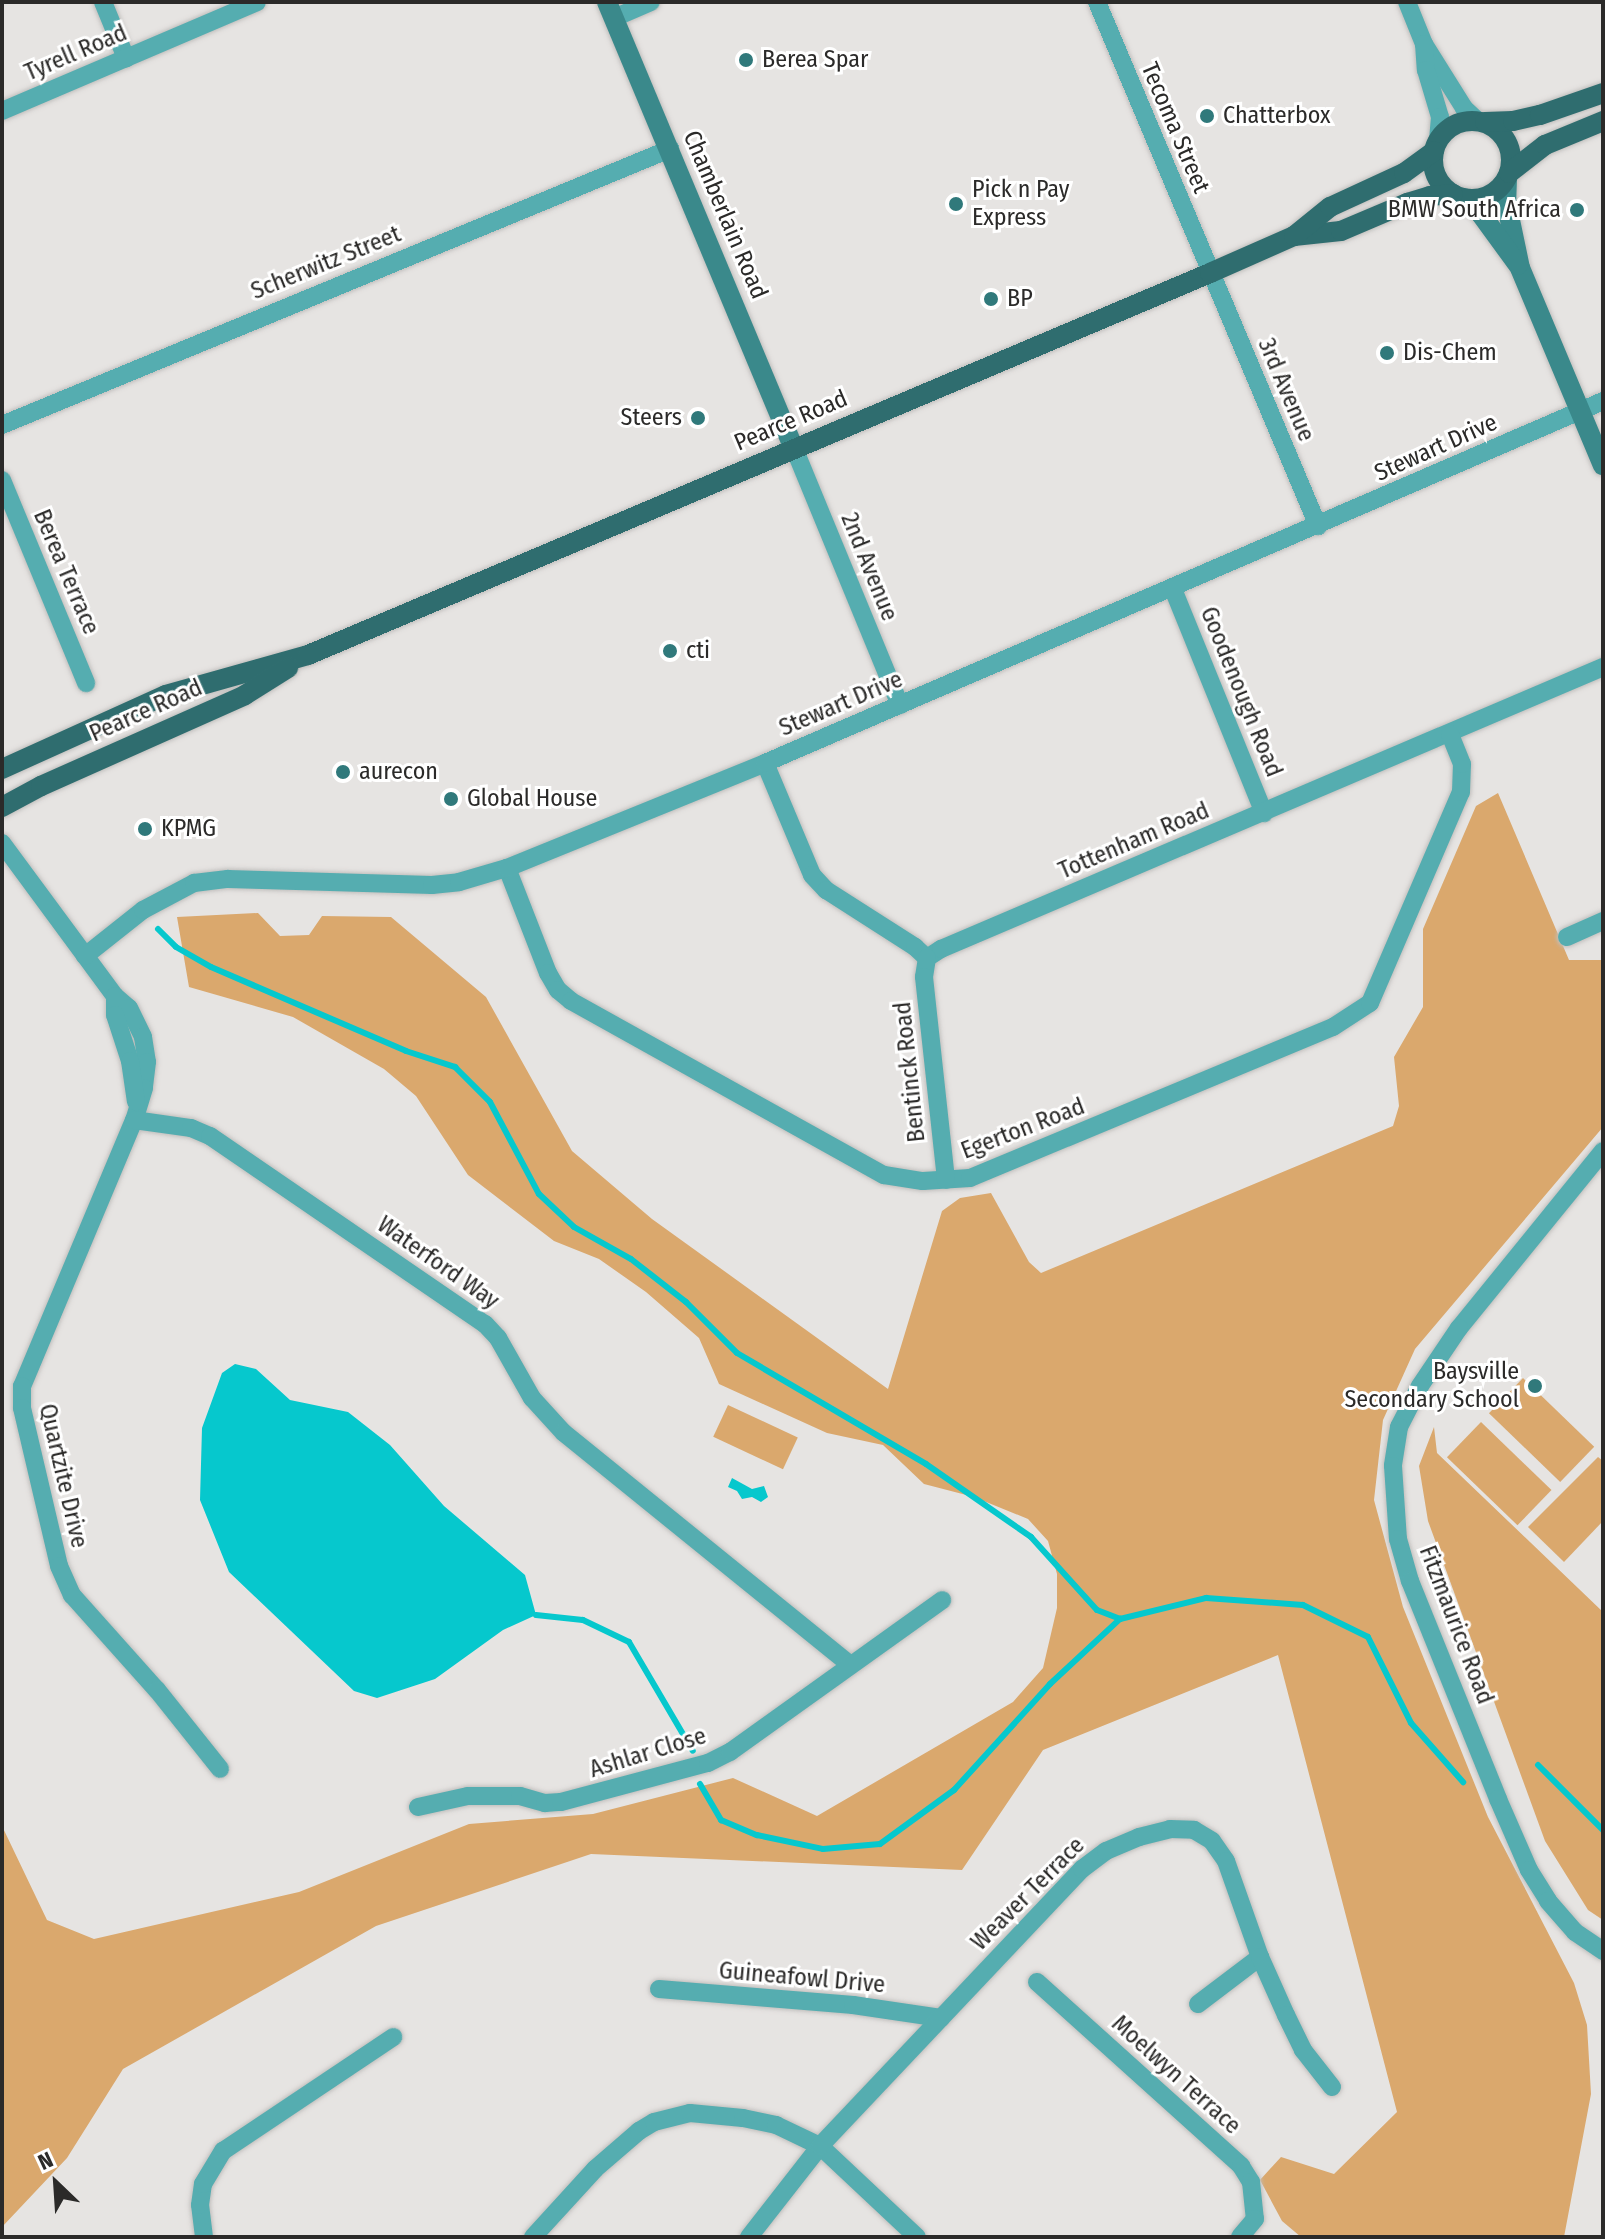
<!DOCTYPE html>
<html>
<head>
<meta charset="utf-8">
<style>
	body { margin:0 }
	#map { position:relative; width:1605px; height:2239px; overflow:hidden; background:#e6e4e2; font-family:"Fira Sans Condensed",sans-serif }
	div>[style] { position:absolute }
	[style*='--x'] { left:calc(var(--x)*1px); top:calc(var(--y)*1px); width:calc(var(--w)*1px); rotate:calc(var(--a)*1deg) }
	.green>* { inset:0; background:#daa86d; transform-origin:0 0 }
	.water>* { inset:0; background:#06c8cd }
	.stream>* { height:6px; margin:-3px; padding:0 3px; transform-origin:3px; border-radius:3px; background:#06c8cd }
	.roads { filter:drop-shadow(0 0 2px #c1bfbd) drop-shadow(0 0 2px #c1bfbd) }
	.street>* { height:18px; margin:-9px; padding:0 9px; transform-origin:9px; border-radius:9px; background:#55adb0 }
	.secondary>* { height:20px; margin:-10px; padding:0 10px; transform-origin:10px; border-radius:10px; background:#3a898b }
	.primary>* { height:20px; margin:-10px; padding:0 10px; transform-origin:10px; border-radius:10px; background:#2f6d6f }
	.primary>.ring { margin:-10px; padding:0; box-sizing:content-box; background:none; border:20px solid #2f6d6f; border-radius:50% }
	.dots>* { width:22px; height:22px; translate:-50% -50%; box-sizing:border-box; border:4px solid #fff; border-radius:50% }
	span { translate:-50% -50%; white-space:nowrap; text-align:center; line-height:1.15; -webkit-text-stroke:6px #fff; paint-order:stroke }
	.street-label { font-size:24px; color:#2b2a29 }
	.poi-label { font-size:24px; color:#2b2a29 }
	.left { translate:0 -50%; text-align:left }
	.right { translate:-100% -50%; text-align:right }
	.frame { position:absolute; inset:0; border:4px solid #2b2a29; pointer-events:none }
	.north { position:absolute; left:16px; top:2143px; width:80px; height:80px; -webkit-text-stroke:6px #fff; paint-order:stroke; rotate:335deg; font-size:22px; font-weight:700; line-height:32px; text-align:center; color:#2b2a29 }
	.north::after { content:''; display:block; margin:auto; width:28px; height:36px; background:#2b2a29; clip-path:polygon(50% 0,100% 100%,50% 72%,0 100%) }
</style>
</head>
<body>
<div id="map">
	<div class="green">
		<div style="clip-path:polygon(1498px 793px,1569px 960px,1603px 960px,1603px 1127px,1415px 1349px,1383px 1420px,1374px 1500px,1403px 1607px,1488px 1817px,1574px 1983px,1587px 2025px,1591px 2094px,1564px 2237px,1301px 2237px,1282px 2221px,1260px 2180px,1281px 2157px,1334px 2174px,1397px 2112px,1278px 1655px,1043px 1750px,962px 1870px,591px 1854px,376px 1926px,123px 2069px,67px 2158px,2px 2227px,2px 1826px,47px 1920px,94px 1939px,299px 1892px,469px 1824px,593px 1814px,733px 1778px,817px 1816px,1013px 1702px,1043px 1668px,1057px 1608px,1057px 1574px,1048px 1541px,1028px 1519px,974px 1497px,924px 1484px,883px 1445px,827px 1433px,719px 1384px,699px 1338px,646px 1292px,599px 1259px,554px 1241px,468px 1175px,416px 1096px,384px 1069px,293px 1017px,189px 987px,177px 917px,258px 913px,280px 936px,309px 935px,322px 916px,391px 917px,486px 997px,572px 1151px,652px 1219px,888px 1389px,942px 1211px,960px 1198px,991px 1193px,1029px 1262px,1041px 1273px,1393px 1126px,1399px 1106px,1394px 1057px,1423px 1007px,1423px 929px,1476px 806px)"></div>
		<div style="left:1523px;top:1378px;width:99px;height:49px;rotate:44deg"></div>
		<div style="left:728px;top:1405px;width:77px;height:35px;rotate:25deg"></div>
		<div style="left:1481px;top:1422px;width:98px;height:49px;rotate:44deg"></div>
		<div style="clip-path:polygon(1434px 1427px,1437px 1453px,1603px 1612px,1603px 1920px,1588px 1910px,1545px 1841px,1428px 1521px,1419px 1466px)"></div>
		<div style="clip-path:polygon(1598px 1457px,1603px 1461px,1603px 1521px,1564px 1562px,1528px 1527px)"></div>
	</div>
	<div class="water">
		<div style="clip-path:polygon(235px 1364px,256px 1369px,290px 1400px,348px 1412px,390px 1445px,444px 1506px,525px 1575px,536px 1615px,503px 1630px,435px 1679px,377px 1698px,354px 1691px,229px 1572px,200px 1500px,202px 1428px,222px 1373px)"></div>
		<div style="clip-path:polygon(732px 1478px,752px 1489px,764px 1486px,768px 1497px,761px 1502px,752px 1497px,742px 1499px,737px 1491px,728px 1487px)"></div>
	</div>
	<div class="stream">
		<div style="--x:158;--y:929;--w:25;--a:45"></div>
		<div style="--x:176;--y:947;--w:40;--a:29.7"></div>
		<div style="--x:211;--y:967;--w:212;--a:23.3"></div>
		<div style="--x:406;--y:1051;--w:52;--a:18.1"></div>
		<div style="--x:455;--y:1067;--w:49;--a:45"></div>
		<div style="--x:490;--y:1102;--w:104;--a:62"></div>
		<div style="--x:539;--y:1194;--w:48;--a:43.3"></div>
		<div style="--x:574;--y:1227;--w:65;--a:29.3"></div>
		<div style="--x:631;--y:1259;--w:70;--a:38"></div>
		<div style="--x:686;--y:1302;--w:72;--a:45"></div>
		<div style="--x:737;--y:1353;--w:219;--a:30.4"></div>
		<div style="--x:926;--y:1464;--w:128;--a:34.8"></div>
		<div style="--x:1031;--y:1537;--w:98;--a:47.9"></div>
		<div style="--x:1097;--y:1610;--w:25;--a:21"></div>
		<div style="--x:536;--y:1615;--w:47;--a:6.1"></div>
		<div style="--x:583;--y:1620;--w:51;--a:25.6"></div>
		<div style="--x:629;--y:1642;--w:126;--a:59.6"></div>
		<div style="--x:1538;--y:1765;--w:92;--a:45"></div>
		<div style="--x:700;--y:1784;--w:42;--a:59.7"></div>
		<div style="--x:721;--y:1820;--w:39;--a:23"></div>
		<div style="--x:757;--y:1835;--w:67;--a:12"></div>
		<div style="--x:823;--y:1849;--w:57;--a:-5"></div>
		<div style="--x:880;--y:1844;--w:92;--a:-36.1"></div>
		<div style="--x:954;--y:1790;--w:143;--a:-47.8"></div>
		<div style="--x:1050;--y:1684;--w:96;--a:-42.9"></div>
		<div style="--x:1120;--y:1619;--w:89;--a:-13.7"></div>
		<div style="--x:1206;--y:1598;--w:97;--a:4.1"></div>
		<div style="--x:1303;--y:1605;--w:72;--a:26.2"></div>
		<div style="--x:1368;--y:1637;--w:96;--a:63.4"></div>
		<div style="--x:1411;--y:1723;--w:79;--a:48.6"></div>
	</div>
	<div class="roads">
		<div class="street">
			<div style="--x:103;--y:2;--w:61;--a:67.7"></div>
			<div style="--x:1097;--y:2;--w:569;--a:67.13"></div>
			<div style="--x:1407;--y:2;--w:45;--a:68"></div>
			<div style="--x:1424;--y:44;--w:75;--a:58"></div>
			<div style="--x:1464;--y:108;--w:19;--a:43"></div>
			<div style="--x:614;--y:18;--w:40;--a:-23.4"></div>
			<div style="--x:1424;--y:44;--w:26;--a:86"></div>
			<div style="--x:1426;--y:70;--w:49;--a:73.4"></div>
			<div style="--x:1440;--y:117;--w:22;--a:95"></div>
			<div style="--x:2;--y:111;--w:277;--a:-23.1"></div>
			<div style="--x:2;--y:425;--w:723;--a:-22.45"></div>
			<div style="--x:794;--y:448;--w:278;--a:67.6"></div>
			<div style="--x:2;--y:480;--w:220;--a:67.5"></div>
			<div style="--x:1173;--y:589;--w:242;--a:67.9"></div>
			<div style="--x:765;--y:763;--w:121;--a:67.2"></div>
			<div style="--x:812;--y:875;--w:21;--a:47"></div>
			<div style="--x:826;--y:890;--w:106;--a:32.6"></div>
			<div style="--x:915;--y:947;--w:16;--a:43"></div>
			<div style="--x:927;--y:958;--w:17;--a:-33"></div>
			<div style="--x:941;--y:949;--w:720;--a:-23.07"></div>
			<div style="--x:2;--y:843;--w:190;--a:53.6"></div>
			<div style="--x:115;--y:996;--w:18;--a:41"></div>
			<div style="--x:129;--y:1008;--w:32;--a:64"></div>
			<div style="--x:143;--y:1037;--w:25;--a:81"></div>
			<div style="--x:147;--y:1062;--w:26;--a:97"></div>
			<div style="--x:144;--y:1088;--w:34;--a:107"></div>
			<div style="--x:134;--y:1120;--w:289;--a:112.8"></div>
			<div style="--x:22;--y:1386;--w:22;--a:90"></div>
			<div style="--x:22;--y:1408;--w:162;--a:76.8"></div>
			<div style="--x:59;--y:1566;--w:32;--a:66"></div>
			<div style="--x:72;--y:1595;--w:127;--a:48.2"></div>
			<div style="--x:157;--y:1690;--w:101;--a:51.4"></div>
			<div style="--x:507;--y:868;--w:113;--a:68.7"></div>
			<div style="--x:548;--y:973;--w:20;--a:60"></div>
			<div style="--x:558;--y:990;--w:17;--a:40"></div>
			<div style="--x:571;--y:1001;--w:358;--a:29.1"></div>
			<div style="--x:884;--y:1175;--w:39;--a:9"></div>
			<div style="--x:923;--y:1181;--w:47;--a:-3.7"></div>
			<div style="--x:970;--y:1178;--w:393;--a:-22.6"></div>
			<div style="--x:1333;--y:1027;--w:44;--a:-33"></div>
			<div style="--x:1370;--y:1003;--w:230;--a:-66.7"></div>
			<div style="--x:1461;--y:792;--w:28;--a:-88"></div>
			<div style="--x:1462;--y:764;--w:32;--a:-112"></div>
			<div style="--x:1567;--y:937;--w:39;--a:-24"></div>
			<div style="--x:85;--y:956;--w:74;--a:-38.4"></div>
			<div style="--x:143;--y:910;--w:58;--a:-27.9"></div>
			<div style="--x:194;--y:883;--w:34;--a:-7"></div>
			<div style="--x:228;--y:879;--w:204;--a:1.7"></div>
			<div style="--x:432;--y:885;--w:27;--a:-6"></div>
			<div style="--x:459;--y:882;--w:50;--a:-16.3"></div>
			<div style="--x:507;--y:868;--w:279;--a:-22.1"></div>
			<div style="--x:765;--y:763;--w:913;--a:-23.36"></div>
			<div style="--x:927;--y:958;--w:19;--a:99"></div>
			<div style="--x:924;--y:977;--w:204;--a:83.8"></div>
			<div style="--x:115;--y:996;--w:19;--a:90"></div>
			<div style="--x:115;--y:1015;--w:48;--a:71.9"></div>
			<div style="--x:130;--y:1061;--w:41;--a:81.7"></div>
			<div style="--x:134;--y:1120;--w:58;--a:8"></div>
			<div style="--x:191;--y:1128;--w:21;--a:23"></div>
			<div style="--x:210;--y:1136;--w:333;--a:34.4"></div>
			<div style="--x:485;--y:1324;--w:19;--a:47"></div>
			<div style="--x:498;--y:1338;--w:69;--a:60.5"></div>
			<div style="--x:532;--y:1398;--w:47;--a:47.6"></div>
			<div style="--x:564;--y:1433;--w:368;--a:39"></div>
			<div style="--x:1603;--y:1151;--w:228;--a:129.1"></div>
			<div style="--x:1459;--y:1328;--w:70;--a:123.9"></div>
			<div style="--x:1420;--y:1386;--w:46;--a:117.1"></div>
			<div style="--x:1399;--y:1427;--w:39;--a:99"></div>
			<div style="--x:1393;--y:1466;--w:73;--a:86.1"></div>
			<div style="--x:1398;--y:1539;--w:44;--a:74.1"></div>
			<div style="--x:1410;--y:1581;--w:235;--a:68"></div>
			<div style="--x:1498;--y:1799;--w:77;--a:66.4"></div>
			<div style="--x:1529;--y:1870;--w:36;--a:58"></div>
			<div style="--x:1548;--y:1901;--w:41;--a:48.9"></div>
			<div style="--x:1575;--y:1932;--w:34;--a:34"></div>
			<div style="--x:418;--y:1807;--w:51;--a:-12.4"></div>
			<div style="--x:468;--y:1796;--w:52;--a:0"></div>
			<div style="--x:520;--y:1796;--w:26;--a:16"></div>
			<div style="--x:545;--y:1803;--w:16;--a:-4"></div>
			<div style="--x:561;--y:1802;--w:152;--a:-14.9"></div>
			<div style="--x:708;--y:1763;--w:25;--a:-27"></div>
			<div style="--x:730;--y:1752;--w:261;--a:-35.6"></div>
			<div style="--x:1037;--y:1982;--w:275;--a:42"></div>
			<div style="--x:1241;--y:2166;--w:19;--a:58"></div>
			<div style="--x:1251;--y:2182;--w:37;--a:84"></div>
			<div style="--x:1255;--y:2219;--w:23;--a:130"></div>
			<div style="--x:659;--y:1989;--w:195;--a:4.7"></div>
			<div style="--x:853;--y:2005;--w:89;--a:8.4"></div>
			<div style="--x:1198;--y:2004;--w:78;--a:-37.2"></div>
			<div style="--x:204;--y:2237;--w:32;--a:-97"></div>
			<div style="--x:200;--y:2205;--w:21;--a:-82"></div>
			<div style="--x:203;--y:2184;--w:39;--a:-59"></div>
			<div style="--x:223;--y:2151;--w:205;--a:-33.8"></div>
			<div style="--x:533;--y:2237;--w:92;--a:-47.6"></div>
			<div style="--x:595;--y:2169;--w:58;--a:-40.8"></div>
			<div style="--x:639;--y:2131;--w:17;--a:-31"></div>
			<div style="--x:654;--y:2122;--w:37;--a:-14"></div>
			<div style="--x:690;--y:2113;--w:53;--a:5.4"></div>
			<div style="--x:743;--y:2118;--w:34;--a:12"></div>
			<div style="--x:776;--y:2125;--w:49;--a:25.5"></div>
			<div style="--x:820;--y:2146;--w:133;--a:43.2"></div>
			<div style="--x:749;--y:2237;--w:115;--a:-52"></div>
			<div style="--x:820;--y:2146;--w:381;--a:-46.6"></div>
			<div style="--x:1082;--y:1869;--w:30;--a:-37"></div>
			<div style="--x:1106;--y:1851;--w:36;--a:-23"></div>
			<div style="--x:1139;--y:1837;--w:32;--a:-14"></div>
			<div style="--x:1170;--y:1829;--w:24;--a:2"></div>
			<div style="--x:1194;--y:1830;--w:21;--a:31"></div>
			<div style="--x:1212;--y:1841;--w:24;--a:55"></div>
			<div style="--x:1226;--y:1861;--w:102;--a:70.5"></div>
			<div style="--x:1260;--y:1957;--w:64;--a:65.9"></div>
			<div style="--x:1286;--y:2015;--w:39;--a:64"></div>
			<div style="--x:1303;--y:2050;--w:47;--a:51.9"></div>
		</div>
		<div class="secondary">
			<div style="--x:607;--y:2;--w:484;--a:67.3"></div>
			<div style="--x:1507;--y:178;--w:23;--a:92"></div>
			<div style="--x:1506;--y:201;--w:68;--a:78.2"></div>
			<div style="--x:1520;--y:268;--w:214;--a:67.2"></div>
			<div style="--x:1464;--y:198;--w:23;--a:43"></div>
			<div style="--x:1481;--y:214;--w:63;--a:54"></div>
		</div>
		<div class="primary">
			<div class="ring" style="left:1433px;top:121px;width:58px;height:58px"></div>
			<div style="--x:1485;--y:122;--w:28;--a:-2"></div>
			<div style="--x:1513;--y:121;--w:28;--a:-13"></div>
			<div style="--x:1540;--y:115;--w:67;--a:-19.2"></div>
			<div style="--x:1509;--y:173;--w:46;--a:-37.9"></div>
			<div style="--x:1545;--y:145;--w:63;--a:-22.5"></div>
			<div style="--x:1294;--y:236;--w:47;--a:-6.1"></div>
			<div style="--x:1341;--y:231;--w:72;--a:-23"></div>
			<div style="--x:1407;--y:203;--w:24;--a:-17"></div>
			<div style="--x:1430;--y:196;--w:23;--a:-5"></div>
			<div style="--x:2;--y:769;--w:180;--a:-24.3"></div>
			<div style="--x:166;--y:695;--w:148;--a:-15.7"></div>
			<div style="--x:308;--y:655;--w:980;--a:-22.95"></div>
			<div style="--x:1210;--y:273;--w:92;--a:-23.8"></div>
			<div style="--x:1294;--y:236;--w:46;--a:-38.9"></div>
			<div style="--x:1330;--y:207;--w:81;--a:-24.7"></div>
			<div style="--x:1404;--y:173;--w:37;--a:-36"></div>
			<div style="--x:2;--y:807;--w:44;--a:-28.3"></div>
			<div style="--x:41;--y:786;--w:223;--a:-24"></div>
			<div style="--x:245;--y:695;--w:51;--a:-32.1"></div>
		</div>
	</div>
	<div class="dots">
		<div style="left:746px;top:60px;background:#30797b"></div>
		<div style="left:1207px;top:116px;background:#30797b"></div>
		<div style="left:956px;top:204px;background:#30797b"></div>
		<div style="left:1577px;top:210px;background:#30797b"></div>
		<div style="left:991px;top:299px;background:#30797b"></div>
		<div style="left:1387px;top:353px;background:#30797b"></div>
		<div style="left:698px;top:418px;background:#30797b"></div>
		<div style="left:670px;top:651px;background:#30797b"></div>
		<div style="left:343px;top:772px;background:#30797b"></div>
		<div style="left:451px;top:799px;background:#30797b"></div>
		<div style="left:145px;top:829px;background:#30797b"></div>
		<div style="left:1535px;top:1386px;background:#30797b"></div>
	</div>
	<div class="street-label">
		<span style="left:76px;top:53px;rotate:-23deg">Tyrell Road</span>
		<span style="left:1175px;top:128px;rotate:67deg">Tecoma Street</span>
		<span style="left:725px;top:215px;rotate:67deg">Chamberlain Road</span>
		<span style="left:326px;top:263px;rotate:-22deg">Scherwitz Street</span>
		<span style="left:1286px;top:390px;rotate:67deg">3rd Avenue</span>
		<span style="left:791px;top:421px;rotate:-23deg">Pearce Road</span>
		<span style="left:1436px;top:448px;rotate:-24deg">Stewart Drive</span>
		<span style="left:869px;top:567px;rotate:68deg">2nd Avenue</span>
		<span style="left:66px;top:572px;rotate:67deg">Berea Terrace</span>
		<span style="left:1241px;top:692px;rotate:68deg">Goodenough Road</span>
		<span style="left:841px;top:704px;rotate:-23deg">Stewart Drive</span>
		<span style="left:146px;top:711px;rotate:-24deg">Pearce Road</span>
		<span style="left:1134px;top:841px;rotate:-23deg">Tottenham Road</span>
		<span style="left:910px;top:1072px;rotate:-96deg">Bentinck Road</span>
		<span style="left:1023px;top:1129px;rotate:-21deg">Egerton Road</span>
		<span style="left:438px;top:1263px;rotate:35deg">Waterford Way</span>
		<span style="left:63px;top:1476px;rotate:77deg">Quartzite Drive</span>
		<span style="left:1456px;top:1625px;rotate:69deg">Fitzmaurice Road</span>
		<span style="left:648px;top:1753px;rotate:-17deg">Ashlar Close</span>
		<span style="left:1028px;top:1894px;rotate:-45deg">Weaver Terrace</span>
		<span style="left:802px;top:1978px;rotate:5deg">Guineafowl Drive</span>
		<span style="left:1176px;top:2075px;rotate:42deg">Moelwyn Terrace</span>
	</div>
	<div class="poi-label">
		<span class="left" style="left:762px;top:60px">Berea Spar</span>
		<span class="left" style="left:1223px;top:116px">Chatterbox</span>
		<span class="left" style="left:972px;top:204px">Pick n Pay<br>Express</span>
		<span class="right" style="left:1561px;top:210px">BMW South Africa</span>
		<span class="left" style="left:1007px;top:299px">BP</span>
		<span class="left" style="left:1403px;top:353px">Dis-Chem</span>
		<span class="right" style="left:682px;top:418px">Steers</span>
		<span class="left" style="left:686px;top:651px">cti</span>
		<span class="left" style="left:359px;top:772px">aurecon</span>
		<span class="left" style="left:467px;top:799px">Global House</span>
		<span class="left" style="left:161px;top:829px">KPMG</span>
		<span class="right" style="left:1519px;top:1386px">Baysville<br>Secondary School</span>
	</div>
	<div class="frame"></div>
	<div class="north">N</div>
</div>
</body>
</html>
